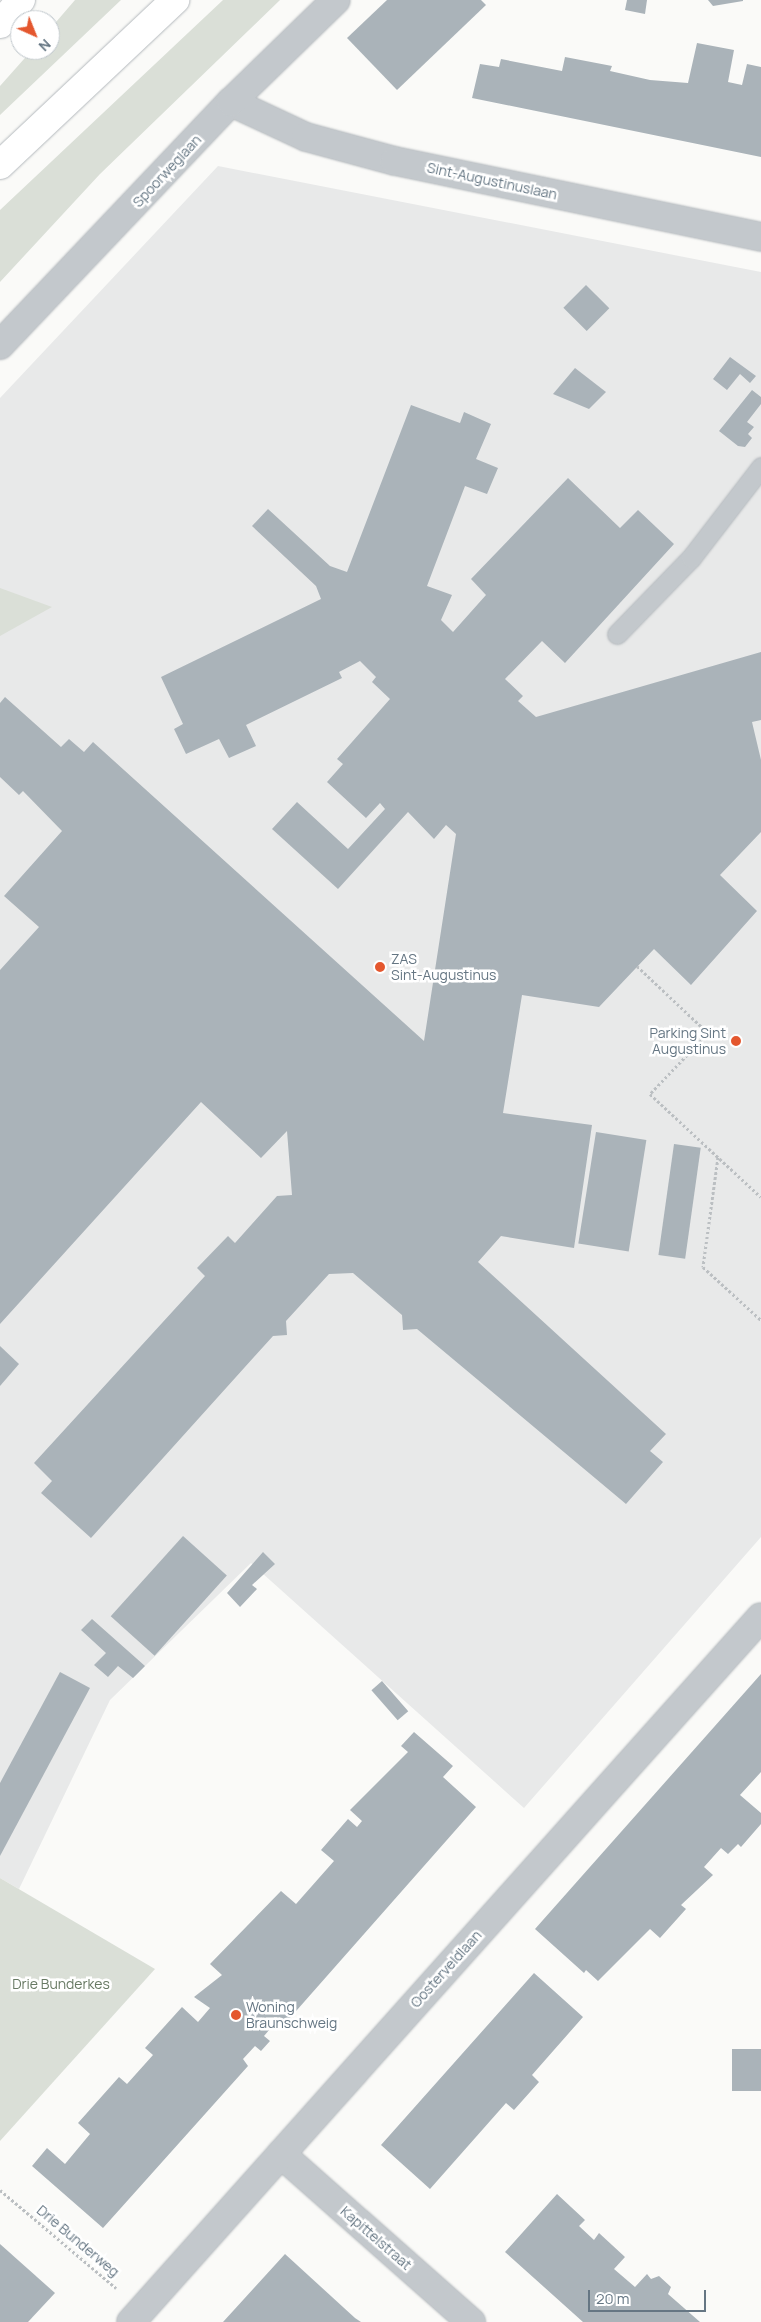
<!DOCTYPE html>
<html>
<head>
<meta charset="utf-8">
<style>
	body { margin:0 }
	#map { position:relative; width:761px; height:2322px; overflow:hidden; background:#fafaf8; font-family:Manrope,sans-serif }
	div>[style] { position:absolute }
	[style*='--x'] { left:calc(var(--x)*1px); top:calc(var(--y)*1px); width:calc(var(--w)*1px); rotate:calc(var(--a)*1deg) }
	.built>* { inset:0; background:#e8e9e9 }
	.green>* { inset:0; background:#dadfd7 }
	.building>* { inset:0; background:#aab3b9; transform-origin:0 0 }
	.path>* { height:3px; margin-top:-1.5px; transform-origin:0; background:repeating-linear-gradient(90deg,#bbbfc2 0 2.5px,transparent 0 5px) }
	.roads { filter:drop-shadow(0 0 1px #b4b9bd) drop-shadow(0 0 1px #b4b9bd) }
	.lane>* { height:19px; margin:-9.5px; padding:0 9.5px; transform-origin:9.5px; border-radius:9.5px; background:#c3c8cc }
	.street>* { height:28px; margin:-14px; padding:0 14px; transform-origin:14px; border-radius:14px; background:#c3c8cc }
	.highway>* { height:28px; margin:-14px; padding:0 14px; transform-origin:14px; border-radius:14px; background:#fff }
	.dots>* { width:14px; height:14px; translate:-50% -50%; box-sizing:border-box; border:2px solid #fff; border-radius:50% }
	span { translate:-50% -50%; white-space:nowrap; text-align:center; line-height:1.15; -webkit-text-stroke:5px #fff; paint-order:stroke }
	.street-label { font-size:14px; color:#657683 }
	.poi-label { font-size:14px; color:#657683 }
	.left { translate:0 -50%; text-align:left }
	.right { translate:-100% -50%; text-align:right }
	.park-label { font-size:14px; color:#687a64 }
	.north { position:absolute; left:10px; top:10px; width:50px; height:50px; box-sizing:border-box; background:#fff; border:1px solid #c1c8cd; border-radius:50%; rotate:136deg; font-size:14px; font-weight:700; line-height:20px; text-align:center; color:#657683 }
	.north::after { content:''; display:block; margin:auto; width:18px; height:22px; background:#e4572e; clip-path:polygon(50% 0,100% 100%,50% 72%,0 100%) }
	.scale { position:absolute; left:588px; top:2290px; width:118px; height:22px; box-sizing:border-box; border:2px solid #657683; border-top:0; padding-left:6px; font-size:15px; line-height:18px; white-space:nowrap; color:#657683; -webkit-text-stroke:4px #fff; paint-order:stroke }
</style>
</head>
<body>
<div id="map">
	<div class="built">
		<div style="clip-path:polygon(218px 166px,761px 272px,761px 1537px,524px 1808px,251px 1563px,110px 1700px,19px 1889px,0 1878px,0 398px)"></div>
	</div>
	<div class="green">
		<div style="clip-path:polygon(75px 0,121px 0,0 115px,0 86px,32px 50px,50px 50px,50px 29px)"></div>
		<div style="clip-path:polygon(223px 0,280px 0,100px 174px,0 282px,0 210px)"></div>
		<div style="clip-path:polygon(0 588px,52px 607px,0 636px)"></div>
		<div style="clip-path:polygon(0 1878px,155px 1969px,0 2141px)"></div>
	</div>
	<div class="building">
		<div style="clip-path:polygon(387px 0,481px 0,486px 5px,397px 90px,347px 38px)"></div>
		<div style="clip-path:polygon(627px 0,647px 0,645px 14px,625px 10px)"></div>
		<div style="clip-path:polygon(708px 0,743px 0,743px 1px,713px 6px)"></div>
		<div style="clip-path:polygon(697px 43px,734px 50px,728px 82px,742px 85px,747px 64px,761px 67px,761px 157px,472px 98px,480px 64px,499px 67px,501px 59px,562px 71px,565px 57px,612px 66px,610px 71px,650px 80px,688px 83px)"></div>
		<div style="left:586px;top:285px;width:33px;height:32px;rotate:45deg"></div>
		<div style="clip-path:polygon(730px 357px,756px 376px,750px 383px,740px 374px,727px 390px,713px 379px)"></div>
		<div style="clip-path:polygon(575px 368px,606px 392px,589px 409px,553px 394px)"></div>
		<div style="clip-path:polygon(752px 390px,761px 397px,761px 404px,747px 422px,754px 427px,748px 434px,752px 438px,745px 447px,738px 446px,719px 431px)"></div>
		<div style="clip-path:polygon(411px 405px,460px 423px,464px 412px,491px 424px,476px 459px,498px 468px,487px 494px,465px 486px,427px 586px,452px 595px,441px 620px,453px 632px,486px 595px,471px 579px,568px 478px,620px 528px,638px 510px,674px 544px,565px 663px,542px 641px,505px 679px,523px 696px,518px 701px,536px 717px,761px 652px,761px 720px,752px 722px,761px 760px,761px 832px,720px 875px,757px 911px,691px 985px,654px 949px,599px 1007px,522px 995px,503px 1113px,592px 1125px,574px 1248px,501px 1236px,478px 1262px,666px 1434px,650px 1451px,663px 1462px,626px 1504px,417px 1329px,403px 1330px,402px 1315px,353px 1273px,329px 1274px,286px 1321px,287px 1335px,273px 1336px,91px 1538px,41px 1493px,52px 1481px,34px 1463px,205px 1276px,197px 1268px,228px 1236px,235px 1243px,277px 1196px,292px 1195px,287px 1131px,261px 1158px,201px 1102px,0 1324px,0 970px,39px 927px,4px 896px,62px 831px,23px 791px,19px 795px,0 777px,0 703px,5px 697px,61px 747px,69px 739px,84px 752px,93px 742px,424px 1041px,456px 834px,446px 825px,434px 839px,408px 812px,338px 889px,272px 829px,297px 802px,348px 849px,385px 809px,380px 803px,366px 818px,327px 782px,343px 764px,337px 759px,390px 699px,372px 682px,376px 677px,360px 661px,339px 672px,342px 678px,246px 725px,256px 746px,229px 758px,219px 739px,186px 754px,174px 729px,183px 724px,161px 677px,321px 599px,316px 586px,252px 526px,268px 509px,330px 566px,347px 572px)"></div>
		<div style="left:596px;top:1132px;width:51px;height:113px;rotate:9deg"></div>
		<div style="left:674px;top:1144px;width:27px;height:112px;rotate:8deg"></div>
		<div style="clip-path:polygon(0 1346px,19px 1364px,0 1386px)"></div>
		<div style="left:183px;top:1536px;width:59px;height:108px;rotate:42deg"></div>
		<div style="clip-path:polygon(263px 1552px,275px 1564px,252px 1585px,257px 1589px,240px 1607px,227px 1593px)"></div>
		<div style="clip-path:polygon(92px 1619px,145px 1666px,133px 1678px,118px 1666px,108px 1677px,94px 1665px,106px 1653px,81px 1630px)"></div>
		<div style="clip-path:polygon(60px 1672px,90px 1688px,0 1856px,0 1783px)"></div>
		<div style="clip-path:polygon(761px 1674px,761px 1772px,740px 1795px,761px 1813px,761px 1824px,741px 1847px,738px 1844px,728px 1854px,721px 1848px,704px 1867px,713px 1875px,681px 1905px,686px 1909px,660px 1938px,650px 1929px,598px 1981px,586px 1970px,584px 1973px,535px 1929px)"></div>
		<div style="left:382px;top:1681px;width:40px;height:14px;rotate:49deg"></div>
		<div style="clip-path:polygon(414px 1732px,453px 1766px,443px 1777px,476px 1807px,282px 2027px,275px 2023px,264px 2036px,270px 2041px,261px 2051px,255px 2046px,243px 2059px,248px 2066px,103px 2228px,32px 2166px,47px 2148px,65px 2164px,90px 2134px,78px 2123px,119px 2077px,127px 2084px,153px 2055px,145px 2048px,182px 2007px,198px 2022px,210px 2008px,194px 1997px,222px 1975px,210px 1964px,281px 1891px,296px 1904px,334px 1861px,321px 1850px,348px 1819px,357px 1827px,362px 1821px,350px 1810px,408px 1752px,401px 1746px)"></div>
		<div style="clip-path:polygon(534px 1973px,583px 2017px,532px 2075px,539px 2082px,514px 2110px,506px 2103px,430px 2189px,381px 2145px)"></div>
		<div style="left:761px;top:2049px;width:42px;height:29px;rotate:90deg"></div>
		<div style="clip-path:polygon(557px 2194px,585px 2220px,579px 2226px,594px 2240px,599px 2233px,625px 2257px,614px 2269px,635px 2287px,647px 2274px,651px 2279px,659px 2276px,671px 2287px,668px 2294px,700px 2322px,583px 2322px,505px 2252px)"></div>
		<div style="clip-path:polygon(0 2244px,55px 2293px,28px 2322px,0 2322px)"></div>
		<div style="clip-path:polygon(285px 2254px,355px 2318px,361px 2322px,223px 2322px)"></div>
	</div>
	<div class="path">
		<div style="--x:637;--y:966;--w:98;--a:43.3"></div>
		<div style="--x:708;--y:1033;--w:84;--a:133.6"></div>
		<div style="--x:650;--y:1094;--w:151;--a:42.9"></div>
		<div style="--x:718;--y:1157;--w:111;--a:97.8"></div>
		<div style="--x:703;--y:1267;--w:79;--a:42.4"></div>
		<div style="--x:0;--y:2190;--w:152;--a:40.2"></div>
	</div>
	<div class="roads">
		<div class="lane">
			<div style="--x:617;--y:634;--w:106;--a:-45.8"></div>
			<div style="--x:691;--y:558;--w:115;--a:-52.4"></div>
		</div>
		<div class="street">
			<div style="--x:231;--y:102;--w:83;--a:25"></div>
			<div style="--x:306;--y:137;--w:92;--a:15.1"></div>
			<div style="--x:395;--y:161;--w:374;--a:11.7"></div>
			<div style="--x:0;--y:345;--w:335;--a:-46.5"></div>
			<div style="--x:231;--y:102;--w:146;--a:-44.2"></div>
			<div style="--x:281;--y:2154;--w:254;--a:41.5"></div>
			<div style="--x:131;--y:2322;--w:945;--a:-48.22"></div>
		</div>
		<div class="highway">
			<div style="--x:0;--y:24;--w:32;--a:-49"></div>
			<div style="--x:0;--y:165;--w:241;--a:-43.3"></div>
		</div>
	</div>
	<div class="dots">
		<div style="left:380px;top:967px;background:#e4572e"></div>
		<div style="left:736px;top:1041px;background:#e4572e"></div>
		<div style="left:236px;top:2015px;background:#e4572e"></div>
	</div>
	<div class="street-label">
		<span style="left:167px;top:171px;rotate:-47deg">Spoorweglaan</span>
		<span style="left:492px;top:181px;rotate:12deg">Sint-Augustinuslaan</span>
		<span style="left:446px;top:1969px;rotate:-48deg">Oosterveldlaan</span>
		<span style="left:376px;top:2238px;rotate:41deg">Kapittelstraat</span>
		<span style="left:78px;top:2241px;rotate:40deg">Drie Bunderweg</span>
	</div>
	<div class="poi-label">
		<span class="left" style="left:391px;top:967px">ZAS<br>Sint-Augustinus</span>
		<span class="right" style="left:726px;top:1041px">Parking Sint<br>Augustinus</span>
		<span class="left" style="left:246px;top:2015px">Woning<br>Braunschweig</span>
	</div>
	<div class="park-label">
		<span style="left:61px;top:1984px">Drie Bunderkes</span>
	</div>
	<div class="north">N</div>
	<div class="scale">20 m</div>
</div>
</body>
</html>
